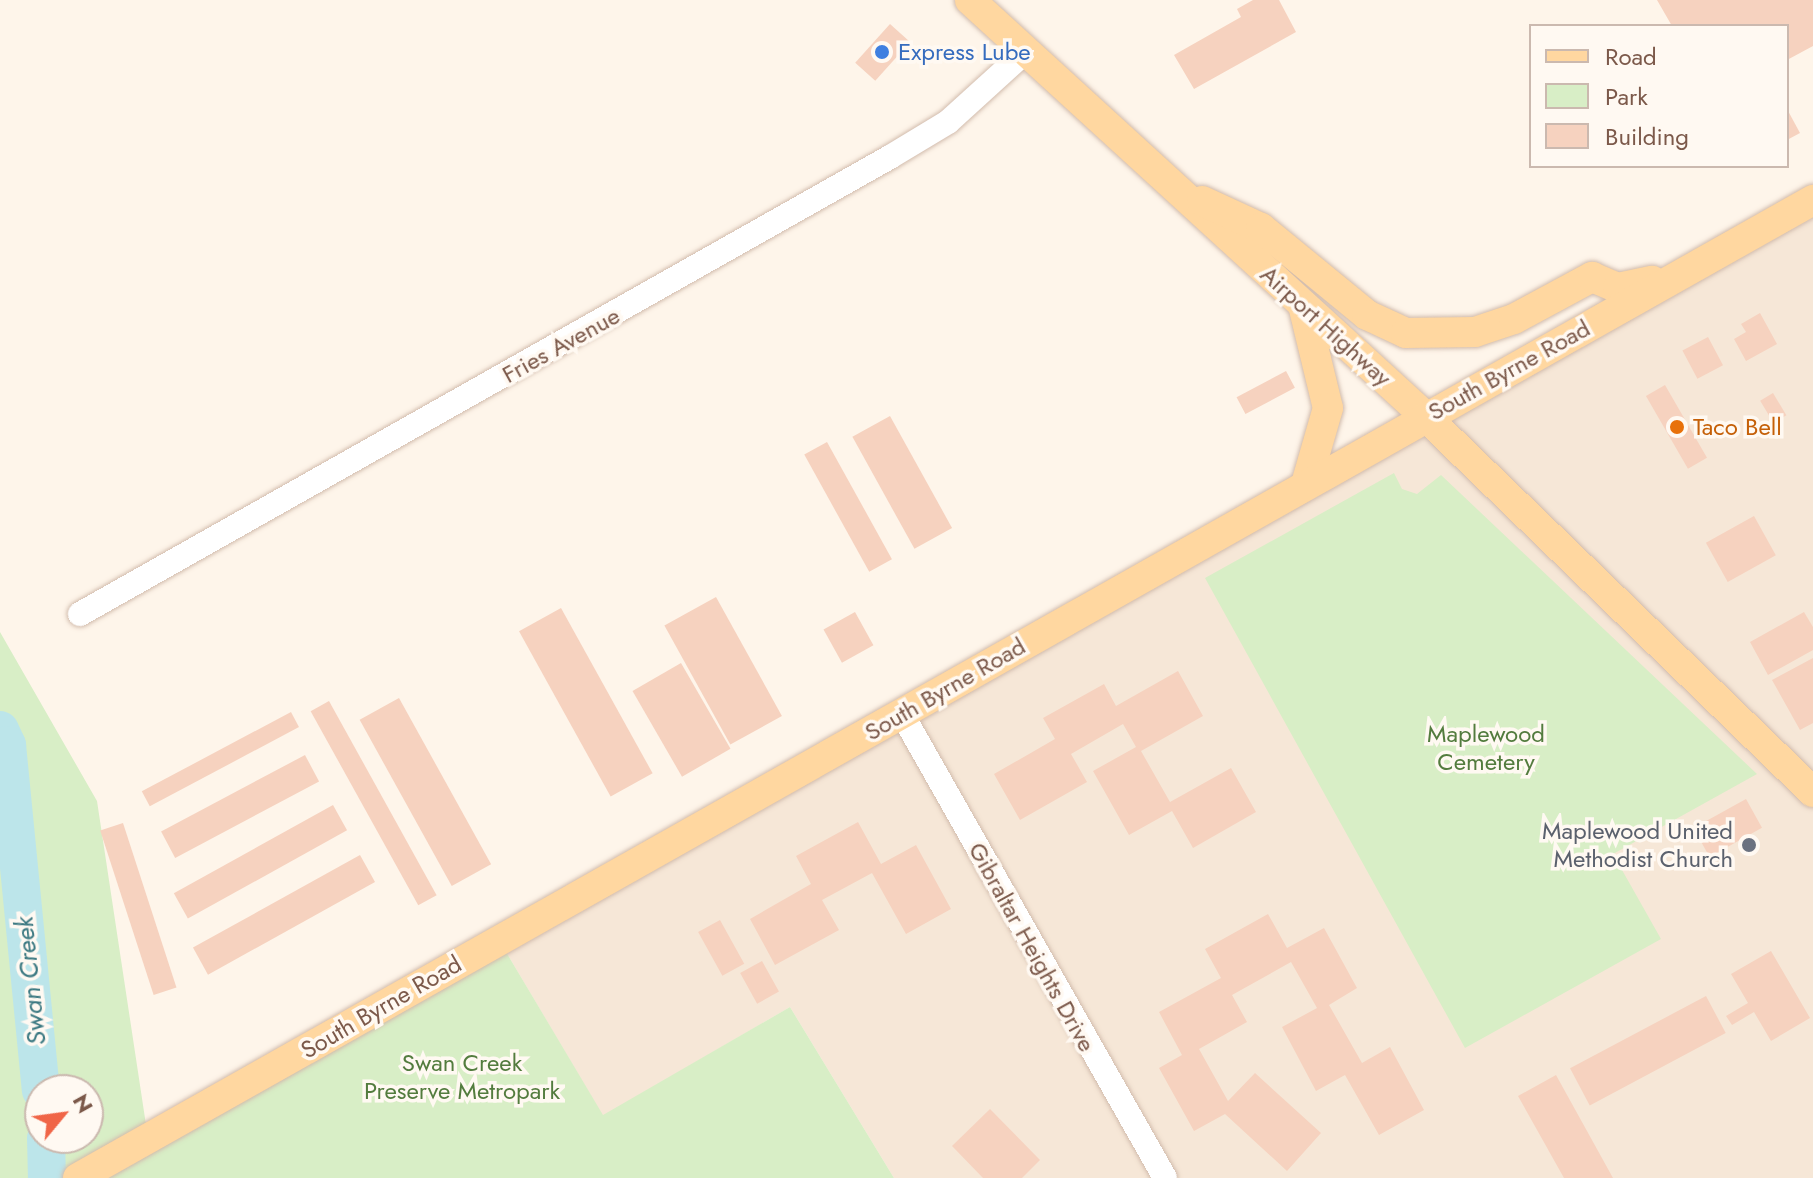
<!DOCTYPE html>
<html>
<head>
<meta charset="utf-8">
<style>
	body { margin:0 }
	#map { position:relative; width:1813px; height:1178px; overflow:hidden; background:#fef5ea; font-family:Jost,sans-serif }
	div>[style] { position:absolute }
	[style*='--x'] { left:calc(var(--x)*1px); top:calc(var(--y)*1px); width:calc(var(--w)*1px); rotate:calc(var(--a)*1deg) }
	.residential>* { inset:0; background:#f6e7d7 }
	.green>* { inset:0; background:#d8eec6 }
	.river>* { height:38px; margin:-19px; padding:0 19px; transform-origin:19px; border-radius:19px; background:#bce5ea }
	.building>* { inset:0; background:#f6d2bf; transform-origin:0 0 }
	.roads { filter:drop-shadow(0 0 2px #d2bcad) drop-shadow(0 0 2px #d2bcad) }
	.minor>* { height:24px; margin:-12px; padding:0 12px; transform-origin:12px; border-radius:12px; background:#fff }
	.major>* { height:30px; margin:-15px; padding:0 15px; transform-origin:15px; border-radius:15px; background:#ffd7a0 }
	.dots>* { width:22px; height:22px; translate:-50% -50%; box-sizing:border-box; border:4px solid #fff9f2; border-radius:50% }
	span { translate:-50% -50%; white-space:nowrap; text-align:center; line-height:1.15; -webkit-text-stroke:7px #fff9f2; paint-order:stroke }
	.shop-label { font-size:24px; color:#366cbe }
	.left { translate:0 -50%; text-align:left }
	.street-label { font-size:24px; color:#7c594a }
	.food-label { font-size:24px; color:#c56008 }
	.park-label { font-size:24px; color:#537c3e }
	.worship-label { font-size:24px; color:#5b616d }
	.right { translate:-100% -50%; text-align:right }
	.water-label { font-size:26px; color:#3c7982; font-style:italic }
	.legend { position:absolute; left:1529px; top:24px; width:260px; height:144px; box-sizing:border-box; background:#fff9f2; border:2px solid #cbb9af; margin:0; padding:10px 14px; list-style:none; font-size:24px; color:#7c594a }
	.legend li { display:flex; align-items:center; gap:16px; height:40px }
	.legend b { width:40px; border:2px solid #cbb9af }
	.north { position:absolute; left:24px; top:1074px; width:80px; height:80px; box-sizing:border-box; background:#fff9f2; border:2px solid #cbb9af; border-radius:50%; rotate:61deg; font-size:22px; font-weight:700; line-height:32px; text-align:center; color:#7c594a }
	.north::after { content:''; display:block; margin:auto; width:28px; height:36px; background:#f06547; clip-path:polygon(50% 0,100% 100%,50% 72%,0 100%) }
</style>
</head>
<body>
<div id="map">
	<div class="residential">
		<div style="clip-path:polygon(1813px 200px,1813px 1178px,894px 1178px,790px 1007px,603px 1116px,499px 940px)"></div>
	</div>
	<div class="green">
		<div style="clip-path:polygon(1394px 473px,1402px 489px,1417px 494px,1441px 475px,1757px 774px,1613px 854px,1661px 939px,1465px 1048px,1205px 578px)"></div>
		<div style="clip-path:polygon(evenodd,0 632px,97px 801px,148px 1138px,499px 940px,603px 1115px,790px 1007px,894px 1178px,0 1178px,0 632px,40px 1090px,88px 1090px,88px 1138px,40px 1138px,40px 1090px)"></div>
	</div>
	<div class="river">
		<div style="--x:0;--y:730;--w:17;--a:65"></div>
		<div style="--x:7;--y:745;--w:347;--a:84.4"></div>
		<div style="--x:46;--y:1138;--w:40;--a:88.6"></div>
	</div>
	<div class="building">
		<div style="clip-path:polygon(1253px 0,1279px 0,1296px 32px,1194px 89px,1174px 55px,1241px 17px,1237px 9px)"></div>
		<div style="clip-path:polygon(1657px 0,1813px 0,1813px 46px,1787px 60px,1787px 26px,1672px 26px)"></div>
		<div style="left:890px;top:24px;width:27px;height:52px;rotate:42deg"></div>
		<div style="clip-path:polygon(1787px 109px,1800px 133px,1787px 140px)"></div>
		<div style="clip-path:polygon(1760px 313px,1777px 344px,1746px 361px,1734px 339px,1746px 332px,1741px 324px)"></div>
		<div style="left:1708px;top:337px;width:32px;height:29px;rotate:62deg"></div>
		<div style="left:1286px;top:371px;width:19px;height:56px;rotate:62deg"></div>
		<div style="left:1665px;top:385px;width:84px;height:22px;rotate:60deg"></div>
		<div style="left:1773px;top:393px;width:26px;height:15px;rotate:59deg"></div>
		<div style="left:890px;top:416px;width:128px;height:43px;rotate:61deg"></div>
		<div style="left:827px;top:442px;width:134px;height:26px;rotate:61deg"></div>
		<div style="left:1754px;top:516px;width:45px;height:55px;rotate:61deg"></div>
		<div style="left:716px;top:597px;width:136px;height:59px;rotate:61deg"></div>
		<div style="left:561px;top:608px;width:189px;height:48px;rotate:61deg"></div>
		<div style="left:855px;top:612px;width:38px;height:36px;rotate:61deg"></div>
		<div style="clip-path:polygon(1804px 612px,1813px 627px,1813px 650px,1768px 675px,1750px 642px)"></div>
		<div style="clip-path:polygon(1813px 658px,1813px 723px,1800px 730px,1772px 680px)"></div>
		<div style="left:681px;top:663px;width:99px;height:56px;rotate:60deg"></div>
		<div style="clip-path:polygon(1178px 671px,1203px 716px,1141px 751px,1170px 802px,1231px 768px,1256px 812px,1193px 848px,1172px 811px,1129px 835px,1093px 771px,1136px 747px,1123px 724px,1071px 754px,1087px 782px,1020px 820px,994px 774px,1055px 739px,1043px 718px,1104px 684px,1116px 706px)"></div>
		<div style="left:399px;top:698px;width:190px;height:45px;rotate:61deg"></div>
		<div style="left:329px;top:701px;width:222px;height:21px;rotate:61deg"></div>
		<div style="left:291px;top:712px;width:17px;height:169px;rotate:62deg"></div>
		<div style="left:305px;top:755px;width:30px;height:163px;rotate:62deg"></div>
		<div style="left:1746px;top:799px;width:33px;height:60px;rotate:61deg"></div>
		<div style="left:333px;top:805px;width:29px;height:182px;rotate:61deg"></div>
		<div style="clip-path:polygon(858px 822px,881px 864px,916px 845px,951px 909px,906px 934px,872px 873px,822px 900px,839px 930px,775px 965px,750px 919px,811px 884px,796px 856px)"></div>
		<div style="left:123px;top:823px;width:173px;height:24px;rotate:72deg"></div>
		<div style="left:360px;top:855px;width:31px;height:191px;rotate:61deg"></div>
		<div style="clip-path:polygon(1268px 914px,1287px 948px,1324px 928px,1357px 988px,1329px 1005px,1362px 1063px,1390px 1047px,1424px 1110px,1379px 1135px,1345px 1075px,1316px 1091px,1282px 1027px,1317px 1008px,1291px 962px,1232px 995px,1247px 1022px,1199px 1049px,1228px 1101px,1255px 1073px,1321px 1133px,1287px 1171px,1225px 1114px,1194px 1131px,1159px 1068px,1182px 1055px,1159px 1012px,1221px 978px,1205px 949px)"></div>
		<div style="left:720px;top:920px;width:50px;height:25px;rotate:61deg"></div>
		<div style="clip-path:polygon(1771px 951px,1810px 1018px,1771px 1041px,1754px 1012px,1732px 1025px,1726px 1016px,1748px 1003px,1731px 974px)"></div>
		<div style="left:762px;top:961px;width:35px;height:25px;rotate:61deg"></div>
		<div style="left:1706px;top:996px;width:42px;height:154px;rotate:62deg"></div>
		<div style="clip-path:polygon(1556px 1075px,1613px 1178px,1564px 1178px,1518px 1096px)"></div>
		<div style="clip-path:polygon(990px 1109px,1040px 1160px,1022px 1178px,983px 1178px,952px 1146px)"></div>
	</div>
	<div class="roads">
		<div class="minor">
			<div style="--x:80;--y:614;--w:930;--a:-29.43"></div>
			<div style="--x:890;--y:157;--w:68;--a:-31.1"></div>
			<div style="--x:948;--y:122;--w:104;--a:-42.3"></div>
			<div style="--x:902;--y:714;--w:533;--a:60.45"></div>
		</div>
		<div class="major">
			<div style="--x:970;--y:0;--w:618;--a:42.44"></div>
			<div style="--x:1426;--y:417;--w:539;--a:44.1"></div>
			<div style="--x:1202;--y:201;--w:65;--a:24.6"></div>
			<div style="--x:1261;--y:228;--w:137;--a:39.4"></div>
			<div style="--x:1367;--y:315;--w:43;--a:24.8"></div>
			<div style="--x:1406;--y:333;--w:69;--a:-0.8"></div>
			<div style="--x:1475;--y:332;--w:41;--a:-18.4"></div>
			<div style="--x:1514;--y:319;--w:89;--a:-28.3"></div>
			<div style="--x:1592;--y:277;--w:28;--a:23"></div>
			<div style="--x:1618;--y:288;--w:35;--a:-12"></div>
			<div style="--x:1303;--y:305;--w:106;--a:76.4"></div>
			<div style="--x:1328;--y:408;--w:79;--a:106.1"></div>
			<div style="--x:78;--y:1178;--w:1992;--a:-29.41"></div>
		</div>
	</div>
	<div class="dots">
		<div style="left:882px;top:52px;background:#3f7fe0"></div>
		<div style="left:1677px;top:427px;background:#e8710a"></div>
		<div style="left:1749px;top:845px;background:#6b7280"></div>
	</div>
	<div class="shop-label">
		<span class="left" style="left:898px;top:52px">Express Lube</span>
	</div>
	<div class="street-label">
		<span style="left:1326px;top:326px;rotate:42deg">Airport Highway</span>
		<span style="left:561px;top:345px;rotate:-29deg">Fries Avenue</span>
		<span style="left:1509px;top:370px;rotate:-29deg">South Byrne Road</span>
		<span style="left:945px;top:689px;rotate:-30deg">South Byrne Road</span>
		<span style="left:1032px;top:947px;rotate:61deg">Gibraltar Heights Drive</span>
		<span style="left:381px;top:1007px;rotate:-30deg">South Byrne Road</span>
	</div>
	<div class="food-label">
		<span class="left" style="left:1693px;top:427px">Taco Bell</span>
	</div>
	<div class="park-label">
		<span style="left:1486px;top:748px">Maplewood<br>Cemetery</span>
		<span style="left:462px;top:1077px">Swan Creek<br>Preserve Metropark</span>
	</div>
	<div class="worship-label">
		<span class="right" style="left:1733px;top:845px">Maplewood United<br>Methodist Church</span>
	</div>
	<div class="water-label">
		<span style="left:31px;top:981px;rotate:-96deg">Swan Creek</span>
	</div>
	<ul class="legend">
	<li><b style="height:10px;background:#ffd7a0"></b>Road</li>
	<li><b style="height:22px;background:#d8eec6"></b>Park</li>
	<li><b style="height:22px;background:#f6d2bf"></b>Building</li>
	</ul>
	<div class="north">N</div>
</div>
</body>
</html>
